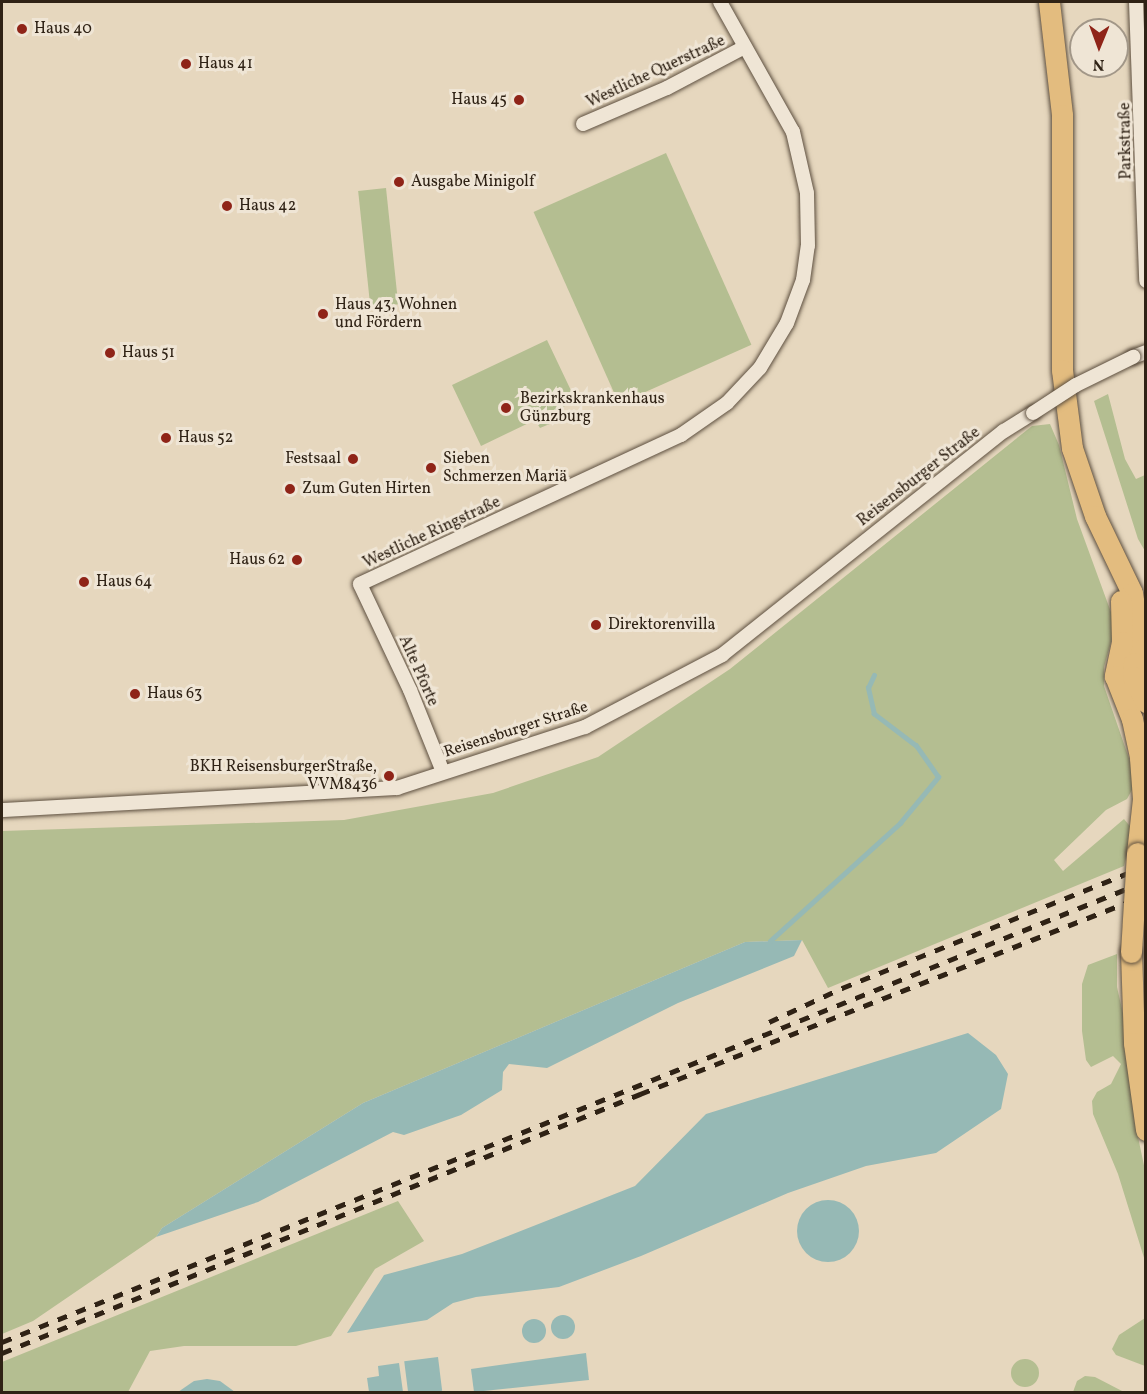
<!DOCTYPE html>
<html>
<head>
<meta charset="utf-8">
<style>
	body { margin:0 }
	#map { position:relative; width:1147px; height:1394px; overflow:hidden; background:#e6d7be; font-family:Vollkorn,serif }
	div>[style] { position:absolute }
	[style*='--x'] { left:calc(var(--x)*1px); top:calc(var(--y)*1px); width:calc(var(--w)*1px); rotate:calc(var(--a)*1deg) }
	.green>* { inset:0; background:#b4be91; transform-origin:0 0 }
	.round { border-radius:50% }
	.water>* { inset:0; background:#96b9b5; transform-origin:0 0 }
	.stream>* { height:4.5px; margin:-2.25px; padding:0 2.25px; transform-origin:2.25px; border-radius:2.25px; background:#96b9b5 }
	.roads { filter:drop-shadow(0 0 2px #5d4f3f) drop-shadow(0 0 2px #5d4f3f) }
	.minor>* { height:14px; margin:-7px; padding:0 7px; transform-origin:7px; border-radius:7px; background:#efe5d5 }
	.primary>* { height:21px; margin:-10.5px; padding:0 10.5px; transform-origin:10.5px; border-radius:10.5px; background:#e3bc7f }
	.rail>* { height:4.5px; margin-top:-2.25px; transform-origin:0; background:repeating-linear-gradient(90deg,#2f2215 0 10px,transparent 0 20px) }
	.bridges { filter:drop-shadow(0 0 2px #5d4f3f) drop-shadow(0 0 2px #5d4f3f) }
	.minor-bridge>* { height:14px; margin:-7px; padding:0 7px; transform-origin:7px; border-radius:7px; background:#efe5d5 }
	.primary-bridge>* { height:21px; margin:-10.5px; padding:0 10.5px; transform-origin:10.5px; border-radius:10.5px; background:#e3bc7f }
	.dots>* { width:16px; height:16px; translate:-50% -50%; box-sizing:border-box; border:3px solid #efe5d5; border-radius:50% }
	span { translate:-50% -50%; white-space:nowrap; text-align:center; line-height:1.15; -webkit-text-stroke:6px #efe5d5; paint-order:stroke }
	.poi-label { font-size:16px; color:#2f2215 }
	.left { translate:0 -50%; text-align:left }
	.right { translate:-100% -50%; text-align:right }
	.street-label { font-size:16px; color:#2f2215 }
	.frame { position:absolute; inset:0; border:3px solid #2f2215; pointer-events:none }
	.north { position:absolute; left:1069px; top:18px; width:60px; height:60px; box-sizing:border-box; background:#efe5d5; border:2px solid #a29788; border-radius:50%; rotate:181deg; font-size:16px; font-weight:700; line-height:24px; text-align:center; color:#2f2215 }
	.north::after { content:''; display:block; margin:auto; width:21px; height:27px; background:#8f2418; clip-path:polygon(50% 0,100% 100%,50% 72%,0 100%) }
</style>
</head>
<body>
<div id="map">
	<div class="green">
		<div style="left:666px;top:153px;width:210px;height:145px;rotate:66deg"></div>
		<div style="left:386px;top:188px;width:117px;height:28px;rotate:84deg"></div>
		<div style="clip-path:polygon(547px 340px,576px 401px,548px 414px,552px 423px,540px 428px,535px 420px,481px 446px,452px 385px)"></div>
		<div style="clip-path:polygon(1108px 394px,1125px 459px,1136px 479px,1145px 475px,1145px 551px,1138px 539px,1094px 401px)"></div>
		<div style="clip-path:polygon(1050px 424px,1059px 445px,1077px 519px,1112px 615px,1113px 635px,1104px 667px,1104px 686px,1134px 773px,1133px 788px,1127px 799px,1106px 810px,1054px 860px,1063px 871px,1124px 819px,1133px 830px,1124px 866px,828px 988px,802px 940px,745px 942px,363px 1103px,162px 1228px,156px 1237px,33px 1321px,2px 1334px,2px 831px,344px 820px,493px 793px,598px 757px,730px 669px,1032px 426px)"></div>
		<div style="clip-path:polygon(1117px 954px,1117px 987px,1124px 1018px,1135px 1123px,1145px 1170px,1145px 1261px,1118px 1174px,1093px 1114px,1092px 1101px,1097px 1092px,1111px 1084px,1121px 1064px,1113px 1056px,1091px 1067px,1086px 1060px,1082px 1031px,1082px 984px,1088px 965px)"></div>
		<div style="clip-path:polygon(398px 1201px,424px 1241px,375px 1269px,331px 1336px,296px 1346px,184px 1346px,150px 1351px,128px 1392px,2px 1392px,2px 1362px)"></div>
		<div style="clip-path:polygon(1145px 1318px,1145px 1366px,1116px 1355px,1112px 1349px,1119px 1335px)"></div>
		<div class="round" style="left:1011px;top:1359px;width:28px;height:28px"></div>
		<div style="clip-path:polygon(1085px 1376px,1095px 1377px,1124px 1392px,1073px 1392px,1077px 1381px)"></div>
	</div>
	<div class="water">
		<div style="clip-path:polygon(802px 940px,794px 956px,678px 1003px,547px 1068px,509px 1064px,503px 1072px,502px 1090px,461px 1115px,404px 1135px,393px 1132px,258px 1202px,156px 1237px,162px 1228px,363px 1103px,745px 942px)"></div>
		<div style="clip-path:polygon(968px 1033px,996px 1055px,1008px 1074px,1001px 1109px,936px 1153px,866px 1166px,788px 1193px,641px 1256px,559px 1287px,476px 1297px,453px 1303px,427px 1320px,347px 1333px,384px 1275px,462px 1254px,635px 1186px,706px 1114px)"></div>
		<div class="round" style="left:797px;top:1200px;width:62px;height:62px"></div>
		<div class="round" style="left:551px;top:1315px;width:24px;height:24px"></div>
		<div class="round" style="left:522px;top:1319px;width:24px;height:24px"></div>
		<div style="clip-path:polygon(586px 1353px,589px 1380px,474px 1392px,471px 1369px)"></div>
		<div style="left:438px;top:1357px;width:34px;height:34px;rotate:83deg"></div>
		<div style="clip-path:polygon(399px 1363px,403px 1392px,369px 1392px,367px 1378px,379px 1376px,378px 1366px)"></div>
		<div style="clip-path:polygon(207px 1379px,220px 1381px,235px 1392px,178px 1392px,194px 1381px)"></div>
	</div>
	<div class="stream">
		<div style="--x:770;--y:941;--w:176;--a:-42.2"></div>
		<div style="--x:900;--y:823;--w:60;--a:-50.4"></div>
		<div style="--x:938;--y:777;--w:38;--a:-125"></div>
		<div style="--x:916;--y:746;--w:53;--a:-142.7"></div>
		<div style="--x:874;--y:714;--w:27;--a:-103"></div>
		<div style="--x:868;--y:688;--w:14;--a:-65"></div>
	</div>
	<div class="roads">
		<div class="minor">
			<div style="--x:1136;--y:2;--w:279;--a:87.9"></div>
			<div style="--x:583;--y:124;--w:91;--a:-23.2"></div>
			<div style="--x:667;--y:88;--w:86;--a:-27.8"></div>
			<div style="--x:1133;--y:357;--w:14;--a:-21"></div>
			<div style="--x:443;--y:772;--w:88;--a:-111.9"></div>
			<div style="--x:410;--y:690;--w:117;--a:-115.3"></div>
			<div style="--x:360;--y:584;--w:354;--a:-24.9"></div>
			<div style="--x:681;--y:435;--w:56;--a:-34.8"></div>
			<div style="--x:727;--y:403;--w:48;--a:-46.7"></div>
			<div style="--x:760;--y:368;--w:52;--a:-59"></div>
			<div style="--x:787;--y:323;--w:46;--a:-69.6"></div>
			<div style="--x:803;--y:280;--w:34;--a:-82"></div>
			<div style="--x:808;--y:246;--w:53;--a:-91.1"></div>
			<div style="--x:807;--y:193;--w:63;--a:-102.9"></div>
			<div style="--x:793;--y:132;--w:149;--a:-119.3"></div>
			<div style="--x:2;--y:810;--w:396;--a:-3.2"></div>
			<div style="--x:397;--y:788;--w:198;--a:-18"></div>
			<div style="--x:585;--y:727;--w:155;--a:-27.7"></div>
			<div style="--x:722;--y:655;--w:360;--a:-38.5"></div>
			<div style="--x:1004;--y:431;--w:34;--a:-32"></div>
		</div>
		<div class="primary">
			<div style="--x:1049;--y:2;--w:114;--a:83.4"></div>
			<div style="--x:1062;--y:115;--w:255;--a:90"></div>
			<div style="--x:1062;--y:370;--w:79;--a:82.7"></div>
			<div style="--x:1072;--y:448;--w:72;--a:71.3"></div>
			<div style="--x:1095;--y:516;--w:85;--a:64.3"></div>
			<div style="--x:1132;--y:593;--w:58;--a:81"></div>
			<div style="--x:1121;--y:601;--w:41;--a:88.6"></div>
			<div style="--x:1122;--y:642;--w:35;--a:102"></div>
			<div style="--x:1115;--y:676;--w:46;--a:68.4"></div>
			<div style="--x:1132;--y:719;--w:40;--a:78"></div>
			<div style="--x:1140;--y:758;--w:41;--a:85.8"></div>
			<div style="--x:1143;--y:799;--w:54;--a:96.3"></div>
			<div style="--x:1146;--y:646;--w:21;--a:125"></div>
			<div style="--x:1134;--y:663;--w:14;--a:94"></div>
			<div style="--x:1133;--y:677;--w:28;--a:63"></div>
			<div style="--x:1131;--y:952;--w:91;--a:88.1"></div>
			<div style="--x:1134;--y:1043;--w:88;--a:82.1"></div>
		</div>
	</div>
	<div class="rail">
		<div style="--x:769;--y:1022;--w:81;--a:-25"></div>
		<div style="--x:842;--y:988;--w:328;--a:-21.9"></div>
		<div style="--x:2;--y:1342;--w:1233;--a:-21.95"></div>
		<div style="--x:2;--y:1353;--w:689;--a:-22.09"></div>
		<div style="--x:640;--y:1094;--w:544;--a:-21.47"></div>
	</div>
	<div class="bridges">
		<div class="minor-bridge">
			<div style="--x:1033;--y:413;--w:51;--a:-33.1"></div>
			<div style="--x:1076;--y:385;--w:64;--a:-26.2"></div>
		</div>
		<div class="primary-bridge">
			<div style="--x:1131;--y:952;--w:99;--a:-86.5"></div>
		</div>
	</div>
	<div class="dots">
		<div style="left:22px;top:29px;background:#8f2418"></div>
		<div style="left:186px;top:64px;background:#8f2418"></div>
		<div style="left:519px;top:100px;background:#8f2418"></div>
		<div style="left:399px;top:182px;background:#8f2418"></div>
		<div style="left:227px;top:206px;background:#8f2418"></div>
		<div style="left:323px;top:314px;background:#8f2418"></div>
		<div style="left:110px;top:353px;background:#8f2418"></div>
		<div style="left:506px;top:408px;background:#8f2418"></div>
		<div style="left:166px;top:438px;background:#8f2418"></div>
		<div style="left:353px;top:459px;background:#8f2418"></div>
		<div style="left:431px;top:468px;background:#8f2418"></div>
		<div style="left:290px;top:489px;background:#8f2418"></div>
		<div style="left:297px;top:560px;background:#8f2418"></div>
		<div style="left:84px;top:582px;background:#8f2418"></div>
		<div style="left:596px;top:625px;background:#8f2418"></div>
		<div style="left:135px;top:694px;background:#8f2418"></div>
		<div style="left:389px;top:776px;background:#8f2418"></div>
	</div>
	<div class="poi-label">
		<span class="left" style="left:34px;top:29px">Haus 40</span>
		<span class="left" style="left:198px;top:64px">Haus 41</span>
		<span class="right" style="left:507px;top:100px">Haus 45</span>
		<span class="left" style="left:411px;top:182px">Ausgabe Minigolf</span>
		<span class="left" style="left:239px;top:206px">Haus 42</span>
		<span class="left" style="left:335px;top:314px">Haus 43, Wohnen<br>und Fördern</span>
		<span class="left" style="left:122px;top:353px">Haus 51</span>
		<span class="left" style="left:520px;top:408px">Bezirkskrankenhaus<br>Günzburg</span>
		<span class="left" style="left:178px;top:438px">Haus 52</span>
		<span class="right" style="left:341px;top:459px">Festsaal</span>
		<span class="left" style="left:443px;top:468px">Sieben<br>Schmerzen Mariä</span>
		<span class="left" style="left:302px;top:489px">Zum Guten Hirten</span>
		<span class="right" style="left:285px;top:560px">Haus 62</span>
		<span class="left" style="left:96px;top:582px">Haus 64</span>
		<span class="left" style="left:608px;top:625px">Direktorenvilla</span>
		<span class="left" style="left:147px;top:694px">Haus 63</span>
		<span class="right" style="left:377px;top:776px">BKH ReisensburgerStraße,<br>VVM8436</span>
	</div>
	<div class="street-label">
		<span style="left:656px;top:72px;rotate:-25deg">Westliche Querstraße</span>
		<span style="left:1126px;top:141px;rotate:-91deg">Parkstraße</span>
		<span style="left:919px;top:477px;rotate:-38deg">Reisensburger Straße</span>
		<span style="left:432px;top:533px;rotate:-25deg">Westliche Ringstraße</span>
		<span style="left:418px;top:671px;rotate:66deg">Alte Pforte</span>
		<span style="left:516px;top:730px;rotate:-18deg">Reisensburger Straße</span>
	</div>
	<div class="frame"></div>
	<div class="north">N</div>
</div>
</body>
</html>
